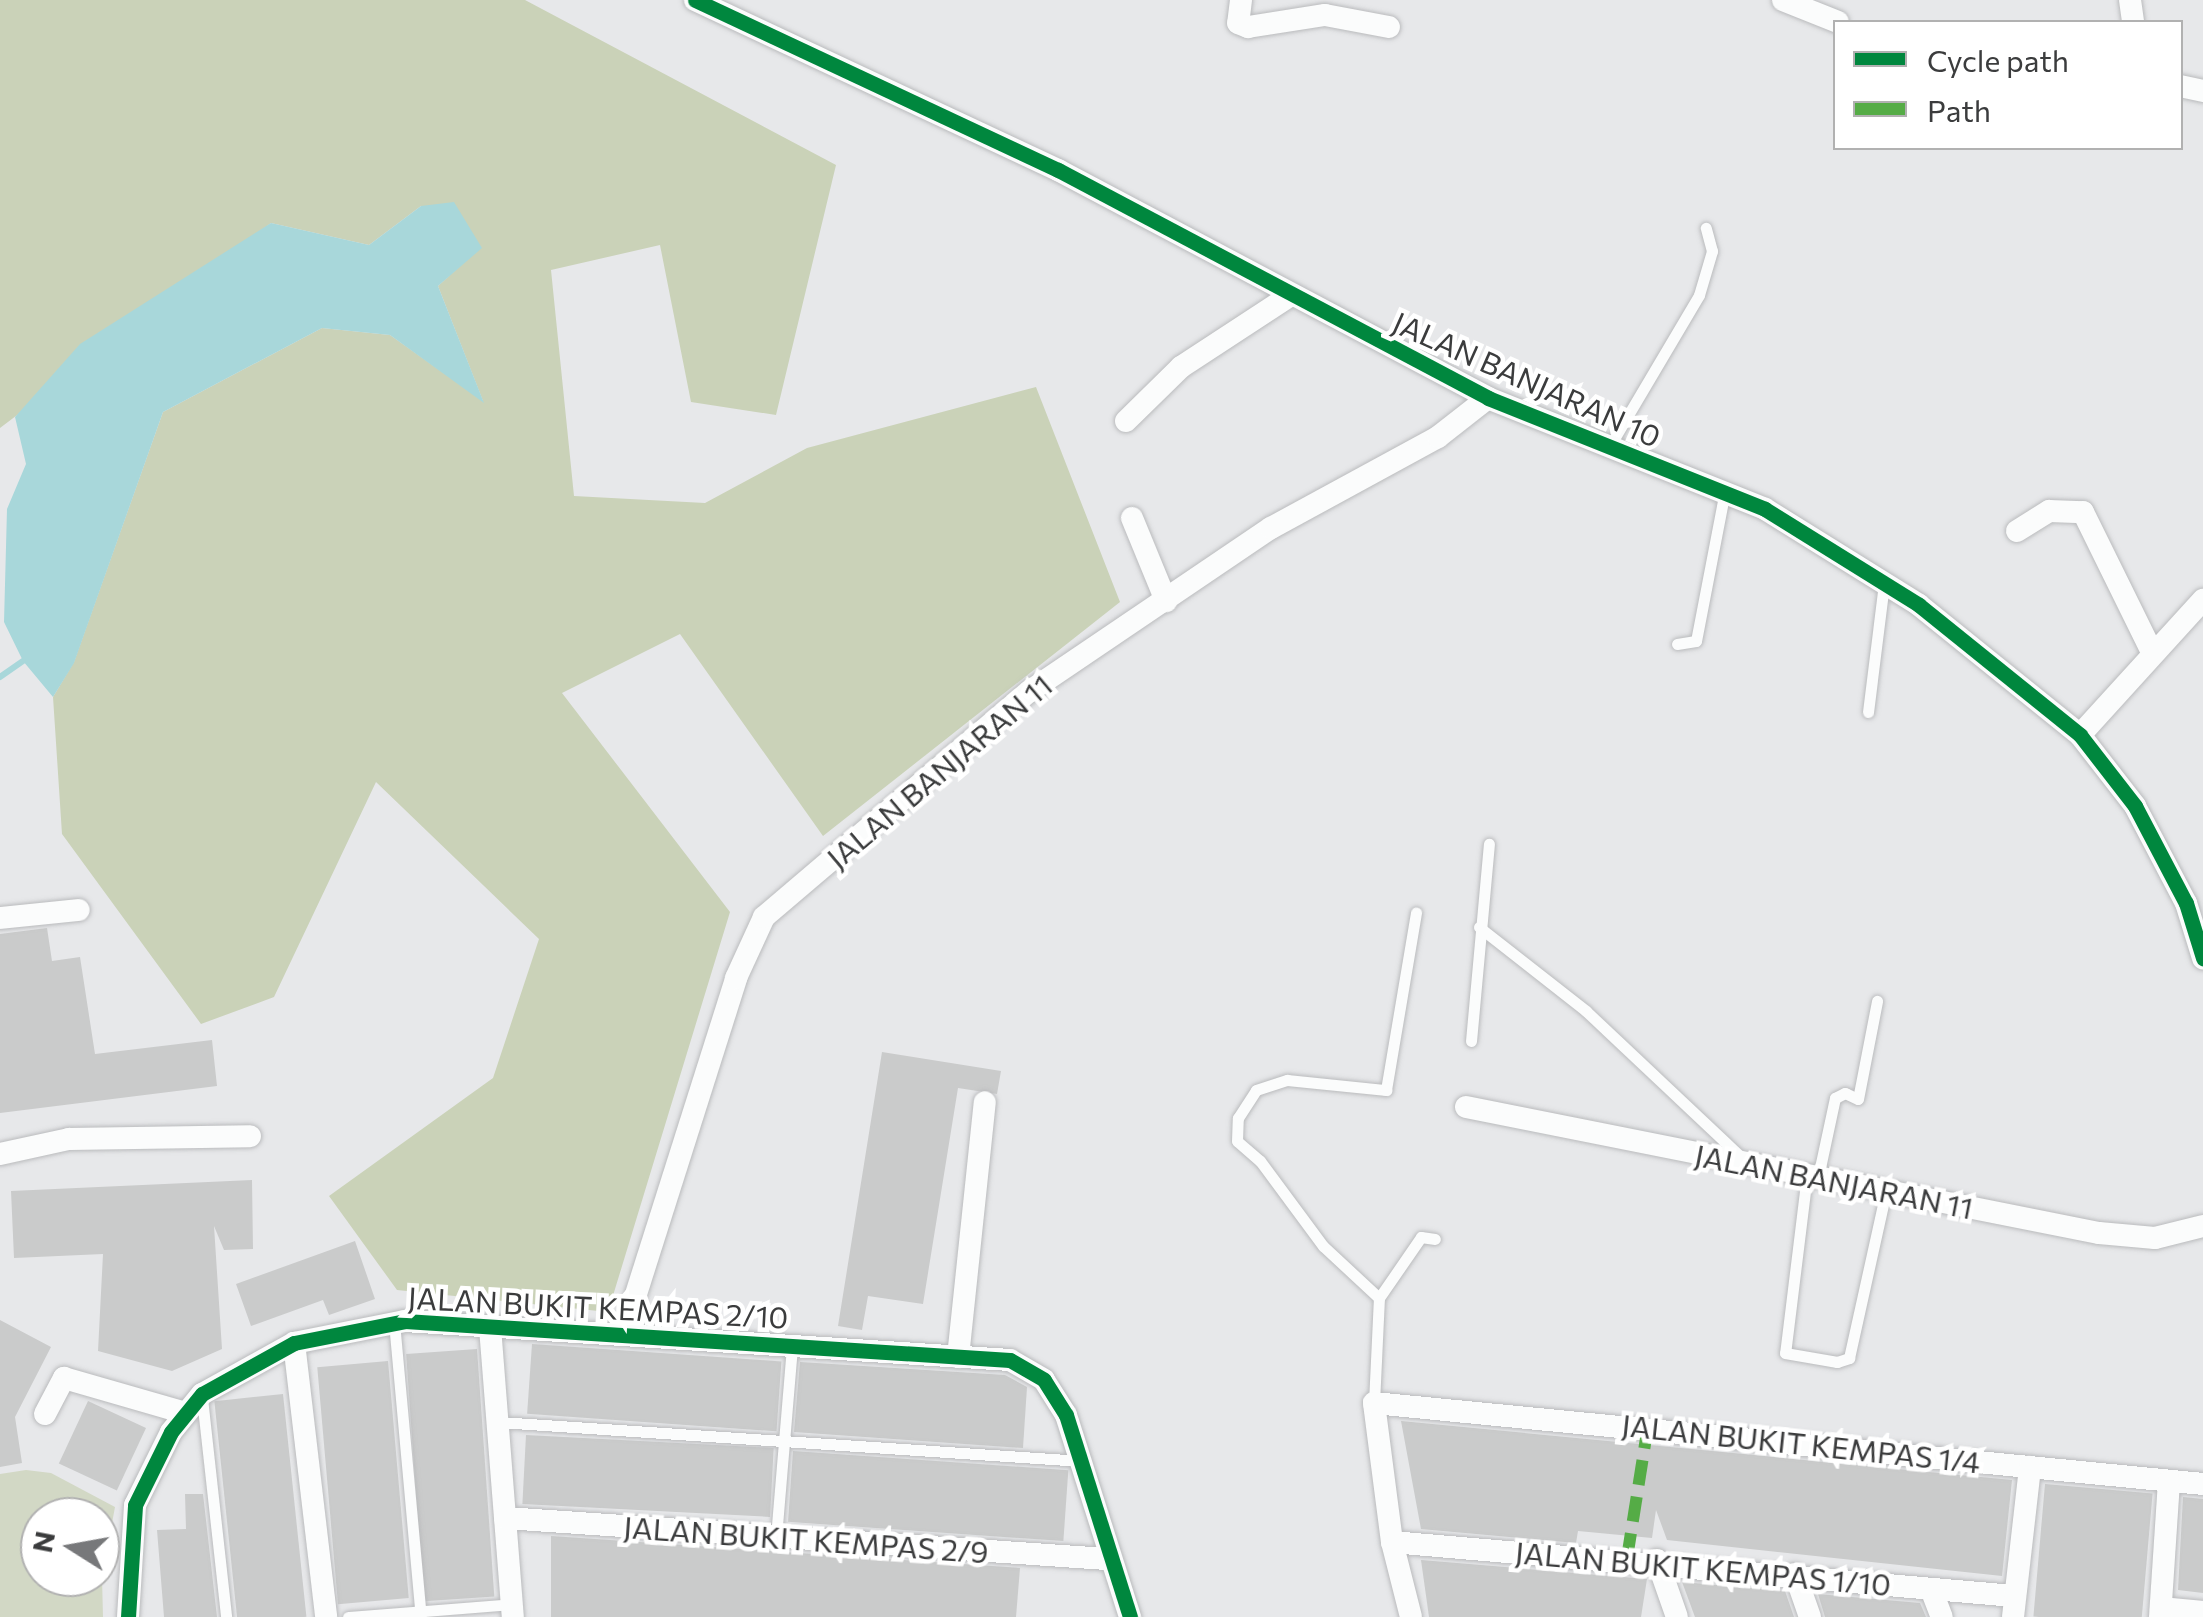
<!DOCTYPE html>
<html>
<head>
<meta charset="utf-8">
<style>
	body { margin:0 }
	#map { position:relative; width:2203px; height:1617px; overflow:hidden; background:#e7e8ea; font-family:Commissioner,sans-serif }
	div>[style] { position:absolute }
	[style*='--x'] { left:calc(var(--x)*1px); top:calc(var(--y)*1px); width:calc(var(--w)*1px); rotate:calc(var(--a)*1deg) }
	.green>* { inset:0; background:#d2d8c5 }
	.forest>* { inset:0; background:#cad2b8 }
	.water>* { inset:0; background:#a8d7da }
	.stream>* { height:6px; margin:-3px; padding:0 3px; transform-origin:3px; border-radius:3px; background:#a8d7da }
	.building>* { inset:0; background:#cacbcb; transform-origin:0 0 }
	.roads { filter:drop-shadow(0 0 2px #babbbd) drop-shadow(0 0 2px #babbbd) }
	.lane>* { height:11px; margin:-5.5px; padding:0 5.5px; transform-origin:5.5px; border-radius:5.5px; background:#fbfcfc }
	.street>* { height:22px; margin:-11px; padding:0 11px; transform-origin:11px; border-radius:11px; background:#fbfcfc }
	.quiet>* { height:12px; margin-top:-6px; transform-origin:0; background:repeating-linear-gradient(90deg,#55ac46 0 25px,transparent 0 37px) }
	.cycleway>* { height:15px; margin:-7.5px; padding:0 7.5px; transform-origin:7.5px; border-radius:7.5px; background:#00873e }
	span { translate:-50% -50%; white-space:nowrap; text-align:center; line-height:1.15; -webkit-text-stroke:9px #fff; paint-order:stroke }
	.street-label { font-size:30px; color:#3b3c3d }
	.legend { position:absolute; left:1833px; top:20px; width:350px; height:130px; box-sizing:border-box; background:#fff; border:2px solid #b1b1b1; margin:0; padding:12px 18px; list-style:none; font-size:30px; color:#3b3c3d }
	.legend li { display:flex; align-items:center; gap:20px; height:50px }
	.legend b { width:50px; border:2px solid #b1b1b1 }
	.north { position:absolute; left:20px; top:1497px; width:100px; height:100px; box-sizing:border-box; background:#fff; border:2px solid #b1b1b1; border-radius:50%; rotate:281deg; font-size:28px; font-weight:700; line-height:40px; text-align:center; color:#3b3c3d }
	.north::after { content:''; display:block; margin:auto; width:35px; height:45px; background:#77787a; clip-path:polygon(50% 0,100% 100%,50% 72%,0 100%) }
</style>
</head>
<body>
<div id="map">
	<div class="green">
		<div style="clip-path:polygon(evenodd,26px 1470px,51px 1473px,115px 1507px,102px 1577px,103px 1617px,0 1617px,0 1474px,26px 1470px,40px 1517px,100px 1517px,100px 1577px,40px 1577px,40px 1517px)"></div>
	</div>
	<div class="forest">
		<div style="clip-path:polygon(0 0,525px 0,836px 165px,776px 415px,691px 402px,660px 245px,551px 270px,574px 496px,705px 503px,807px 448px,1036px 387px,1120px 602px,823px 836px,680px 634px,562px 693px,730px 912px,608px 1312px,397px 1290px,329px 1196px,493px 1078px,539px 939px,376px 782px,274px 997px,201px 1024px,62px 834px,53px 697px,74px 662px,163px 412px,322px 328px,390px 335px,483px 401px,438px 286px,481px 247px,421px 206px,369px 245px,271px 223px,0 428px)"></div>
	</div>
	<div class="water">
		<div style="clip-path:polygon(454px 202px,482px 248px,438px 286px,484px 403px,390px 335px,322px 328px,163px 412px,74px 663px,53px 697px,23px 661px,4px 622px,7px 509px,26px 464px,15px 417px,80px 344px,271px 223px,369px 245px,421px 206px)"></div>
	</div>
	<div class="stream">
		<div style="--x:0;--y:677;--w:28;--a:-35"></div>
	</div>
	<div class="building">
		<div style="clip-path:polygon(47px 928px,52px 961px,80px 957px,95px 1054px,212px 1040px,217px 1086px,0 1113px,0 934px)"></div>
		<div style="clip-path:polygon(882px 1052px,1001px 1071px,997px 1094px,958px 1088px,923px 1304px,868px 1296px,862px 1330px,838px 1326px)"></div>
		<div style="clip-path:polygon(252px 1180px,253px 1249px,224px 1250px,214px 1226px,222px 1349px,172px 1371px,98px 1351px,103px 1254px,14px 1258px,11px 1191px)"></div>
		<div style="clip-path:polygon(355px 1241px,375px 1299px,329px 1315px,323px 1300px,251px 1326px,236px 1284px)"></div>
		<div style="clip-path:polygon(0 1320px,51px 1347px,15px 1417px,22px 1463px,0 1467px)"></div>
		<div style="left:532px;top:1344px;width:250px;height:70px;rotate:4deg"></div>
		<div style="left:477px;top:1349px;width:248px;height:71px;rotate:86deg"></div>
		<div style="left:388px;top:1361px;width:238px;height:71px;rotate:85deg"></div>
		<div style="clip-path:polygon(800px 1362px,1005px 1375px,1027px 1387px,1023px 1448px,794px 1432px)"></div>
		<div style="left:283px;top:1394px;width:224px;height:69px;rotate:84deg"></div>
		<div style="left:88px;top:1401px;width:64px;height:69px;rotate:25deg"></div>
		<div style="clip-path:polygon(1401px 1421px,2012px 1480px,2002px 1576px,1667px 1540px,1656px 1510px,1652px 1538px,1578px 1531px,1576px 1543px,1421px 1529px)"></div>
		<div style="left:526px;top:1435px;width:248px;height:69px;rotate:3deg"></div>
		<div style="left:793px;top:1451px;width:276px;height:71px;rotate:4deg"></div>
		<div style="left:2045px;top:1484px;width:108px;height:133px;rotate:5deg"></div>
		<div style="clip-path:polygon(185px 1494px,203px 1494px,217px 1617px,164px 1617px,157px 1530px,186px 1529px)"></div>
		<div style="clip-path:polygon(2183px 1497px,2203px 1499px,2203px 1593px,2178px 1590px)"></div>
		<div style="clip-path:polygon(551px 1536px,1020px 1568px,1016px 1617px,551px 1617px)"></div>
		<div style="clip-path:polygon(1421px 1560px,1647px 1579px,1641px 1617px,1429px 1617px)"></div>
		<div style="clip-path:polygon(1682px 1582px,1785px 1591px,1794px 1617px,1695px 1617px)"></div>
		<div style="clip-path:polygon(1818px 1594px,1920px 1603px,1926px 1617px,1825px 1617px)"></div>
	</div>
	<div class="roads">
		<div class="lane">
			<div style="--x:1608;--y:449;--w:179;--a:-59.4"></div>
			<div style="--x:1699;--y:295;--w:46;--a:-73.5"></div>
			<div style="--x:1712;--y:251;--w:24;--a:-105"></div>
			<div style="--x:1677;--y:644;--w:19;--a:-9"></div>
			<div style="--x:1696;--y:641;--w:153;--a:-79.1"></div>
			<div style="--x:1868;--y:712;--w:130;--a:-82.9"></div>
			<div style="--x:1479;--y:927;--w:136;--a:38.1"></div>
			<div style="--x:1586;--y:1011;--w:214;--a:43.3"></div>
			<div style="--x:1471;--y:1041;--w:198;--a:-84.8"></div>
			<div style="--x:1807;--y:1175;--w:179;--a:97"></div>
			<div style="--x:1785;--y:1353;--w:53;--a:9.8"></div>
			<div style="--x:1837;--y:1362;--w:13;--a:-18"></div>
			<div style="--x:1849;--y:1358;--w:171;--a:-77.5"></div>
			<div style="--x:1818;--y:1177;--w:81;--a:-77.9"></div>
			<div style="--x:1835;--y:1098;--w:11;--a:-27"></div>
			<div style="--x:1845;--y:1093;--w:14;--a:25"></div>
			<div style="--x:1858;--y:1099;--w:100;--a:-79"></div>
			<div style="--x:1379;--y:1298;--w:74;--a:-55.5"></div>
			<div style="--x:1421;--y:1237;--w:14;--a:8"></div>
			<div style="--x:394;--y:1322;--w:296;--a:84.8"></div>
			<div style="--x:202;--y:1398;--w:220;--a:83.7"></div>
			<div style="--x:1374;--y:1403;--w:105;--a:-87.3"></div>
			<div style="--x:1379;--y:1298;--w:76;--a:-137.1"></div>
			<div style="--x:1323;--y:1246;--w:106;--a:-126.5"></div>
			<div style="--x:1260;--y:1161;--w:30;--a:-139"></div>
			<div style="--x:1237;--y:1141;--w:23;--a:-88"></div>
			<div style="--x:1238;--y:1118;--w:33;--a:-57"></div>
			<div style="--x:1256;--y:1090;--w:33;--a:-18"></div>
			<div style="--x:1287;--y:1080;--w:100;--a:5.8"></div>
			<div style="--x:1386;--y:1090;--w:180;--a:-80.4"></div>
			<div style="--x:499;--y:1422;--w:584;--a:3.83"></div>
			<div style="--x:776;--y:1537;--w:192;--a:-85.2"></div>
			<div style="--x:348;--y:1617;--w:165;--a:-4.5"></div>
		</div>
		<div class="street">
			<div style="--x:695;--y:0;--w:401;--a:25.1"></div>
			<div style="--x:1058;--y:170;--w:487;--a:27.9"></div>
			<div style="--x:1488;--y:398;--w:298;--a:21.8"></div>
			<div style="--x:1765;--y:509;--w:181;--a:31.9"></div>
			<div style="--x:1919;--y:605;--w:207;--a:38.9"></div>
			<div style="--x:2080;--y:735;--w:90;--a:52.2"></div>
			<div style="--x:2135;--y:806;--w:110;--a:62.3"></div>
			<div style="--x:2186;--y:903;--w:58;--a:72.8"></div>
			<div style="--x:1241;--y:0;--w:23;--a:97"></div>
			<div style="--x:1238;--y:23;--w:11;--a:22"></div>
			<div style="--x:1248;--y:27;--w:78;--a:-8.9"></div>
			<div style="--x:1325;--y:15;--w:65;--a:10.6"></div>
			<div style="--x:1783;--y:0;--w:59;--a:21.8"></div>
			<div style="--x:2130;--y:0;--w:22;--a:82"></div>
			<div style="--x:2180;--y:86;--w:24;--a:12"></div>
			<div style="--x:1126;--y:421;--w:77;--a:-44.5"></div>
			<div style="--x:1181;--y:367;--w:131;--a:-33.2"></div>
			<div style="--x:1132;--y:518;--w:90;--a:67.7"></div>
			<div style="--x:2017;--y:531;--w:38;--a:-32"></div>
			<div style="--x:2049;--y:511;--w:34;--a:2"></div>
			<div style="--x:2083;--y:512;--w:156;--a:63.8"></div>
			<div style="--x:2080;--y:735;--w:183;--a:-47.7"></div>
			<div style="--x:0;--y:918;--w:79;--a:-5.8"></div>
			<div style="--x:1466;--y:1107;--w:645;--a:11.26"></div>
			<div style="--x:2099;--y:1233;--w:56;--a:5.1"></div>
			<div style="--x:2155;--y:1238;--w:49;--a:-14"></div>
			<div style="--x:0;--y:1154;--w:71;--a:-12.3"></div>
			<div style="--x:69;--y:1139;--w:181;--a:-0.9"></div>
			<div style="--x:490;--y:1327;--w:291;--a:85.5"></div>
			<div style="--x:624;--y:1332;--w:371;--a:-72.4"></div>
			<div style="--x:736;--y:978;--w:67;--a:-65.3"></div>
			<div style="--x:764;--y:917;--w:349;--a:-40.4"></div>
			<div style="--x:1030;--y:691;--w:291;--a:-34.1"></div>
			<div style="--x:1271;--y:528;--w:190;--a:-28.6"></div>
			<div style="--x:1438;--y:437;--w:63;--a:-38"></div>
			<div style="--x:294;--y:1343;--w:276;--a:83.3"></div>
			<div style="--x:958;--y:1357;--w:256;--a:-84"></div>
			<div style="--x:45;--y:1414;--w:41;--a:-62.2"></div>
			<div style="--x:64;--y:1378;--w:126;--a:16.1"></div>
			<div style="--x:505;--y:1518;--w:603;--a:3.9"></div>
			<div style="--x:1392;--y:1542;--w:624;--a:4.96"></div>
			<div style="--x:1657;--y:1560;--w:60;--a:70.7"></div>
			<div style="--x:1795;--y:1574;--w:46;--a:70.8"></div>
			<div style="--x:1931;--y:1589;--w:30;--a:69"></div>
			<div style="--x:2161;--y:1608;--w:42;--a:5.4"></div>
			<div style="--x:128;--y:1617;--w:112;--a:-86.4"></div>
			<div style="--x:135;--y:1505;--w:81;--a:-63.7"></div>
			<div style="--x:171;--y:1432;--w:49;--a:-50.8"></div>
			<div style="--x:202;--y:1394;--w:105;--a:-29"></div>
			<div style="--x:294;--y:1343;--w:113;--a:-11.2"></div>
			<div style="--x:405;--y:1321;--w:606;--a:3.69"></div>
			<div style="--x:1010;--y:1360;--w:39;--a:30"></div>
			<div style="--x:1044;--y:1380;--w:41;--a:57.8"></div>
			<div style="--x:1066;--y:1415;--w:212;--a:72.4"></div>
			<div style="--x:1411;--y:1617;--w:77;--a:-104.2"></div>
			<div style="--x:1392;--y:1542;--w:140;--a:-97.4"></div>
			<div style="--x:1374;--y:1403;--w:833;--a:5.58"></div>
			<div style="--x:2013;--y:1617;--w:151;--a:-83.5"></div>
			<div style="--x:2160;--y:1617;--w:136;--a:-86.2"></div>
		</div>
	</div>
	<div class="quiet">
		<div style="--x:1627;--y:1558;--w:134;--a:-81"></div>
	</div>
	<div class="cycleway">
		<div style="--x:695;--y:0;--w:401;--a:25.1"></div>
		<div style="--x:1058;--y:170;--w:487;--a:27.9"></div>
		<div style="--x:1488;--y:398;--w:298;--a:21.8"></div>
		<div style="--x:1765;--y:509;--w:181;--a:31.9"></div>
		<div style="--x:1919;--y:605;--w:207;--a:38.9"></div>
		<div style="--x:2080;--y:735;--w:90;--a:52.2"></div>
		<div style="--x:2135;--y:806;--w:110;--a:62.3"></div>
		<div style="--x:2186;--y:903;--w:58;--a:72.8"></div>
		<div style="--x:128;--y:1617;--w:112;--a:-86.4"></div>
		<div style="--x:135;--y:1505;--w:81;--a:-63.7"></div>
		<div style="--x:171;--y:1432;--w:49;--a:-50.8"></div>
		<div style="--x:202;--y:1394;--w:105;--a:-29"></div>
		<div style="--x:294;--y:1343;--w:113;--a:-11.2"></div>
		<div style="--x:405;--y:1321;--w:606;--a:3.69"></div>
		<div style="--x:1010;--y:1360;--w:39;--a:30"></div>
		<div style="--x:1044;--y:1380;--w:41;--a:57.8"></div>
		<div style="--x:1066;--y:1415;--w:212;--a:72.4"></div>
	</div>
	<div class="street-label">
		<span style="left:1527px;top:379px;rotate:24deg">JALAN BANJARAN 10</span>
		<span style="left:939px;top:771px;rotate:-40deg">JALAN BANJARAN 11</span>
		<span style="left:1834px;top:1181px;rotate:11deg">JALAN BANJARAN 11</span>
		<span style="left:598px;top:1307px;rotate:3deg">JALAN BUKIT KEMPAS 2/10</span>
		<span style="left:1801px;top:1443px;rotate:6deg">JALAN BUKIT KEMPAS 1/4</span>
		<span style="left:806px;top:1539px;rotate:4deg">JALAN BUKIT KEMPAS 2/9</span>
		<span style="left:1703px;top:1568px;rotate:5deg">JALAN BUKIT KEMPAS 1/10</span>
	</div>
	<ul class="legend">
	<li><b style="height:12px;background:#00873e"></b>Cycle path</li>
	<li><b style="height:12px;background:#55ac46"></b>Path</li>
	</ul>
	<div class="north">N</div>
</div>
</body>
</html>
